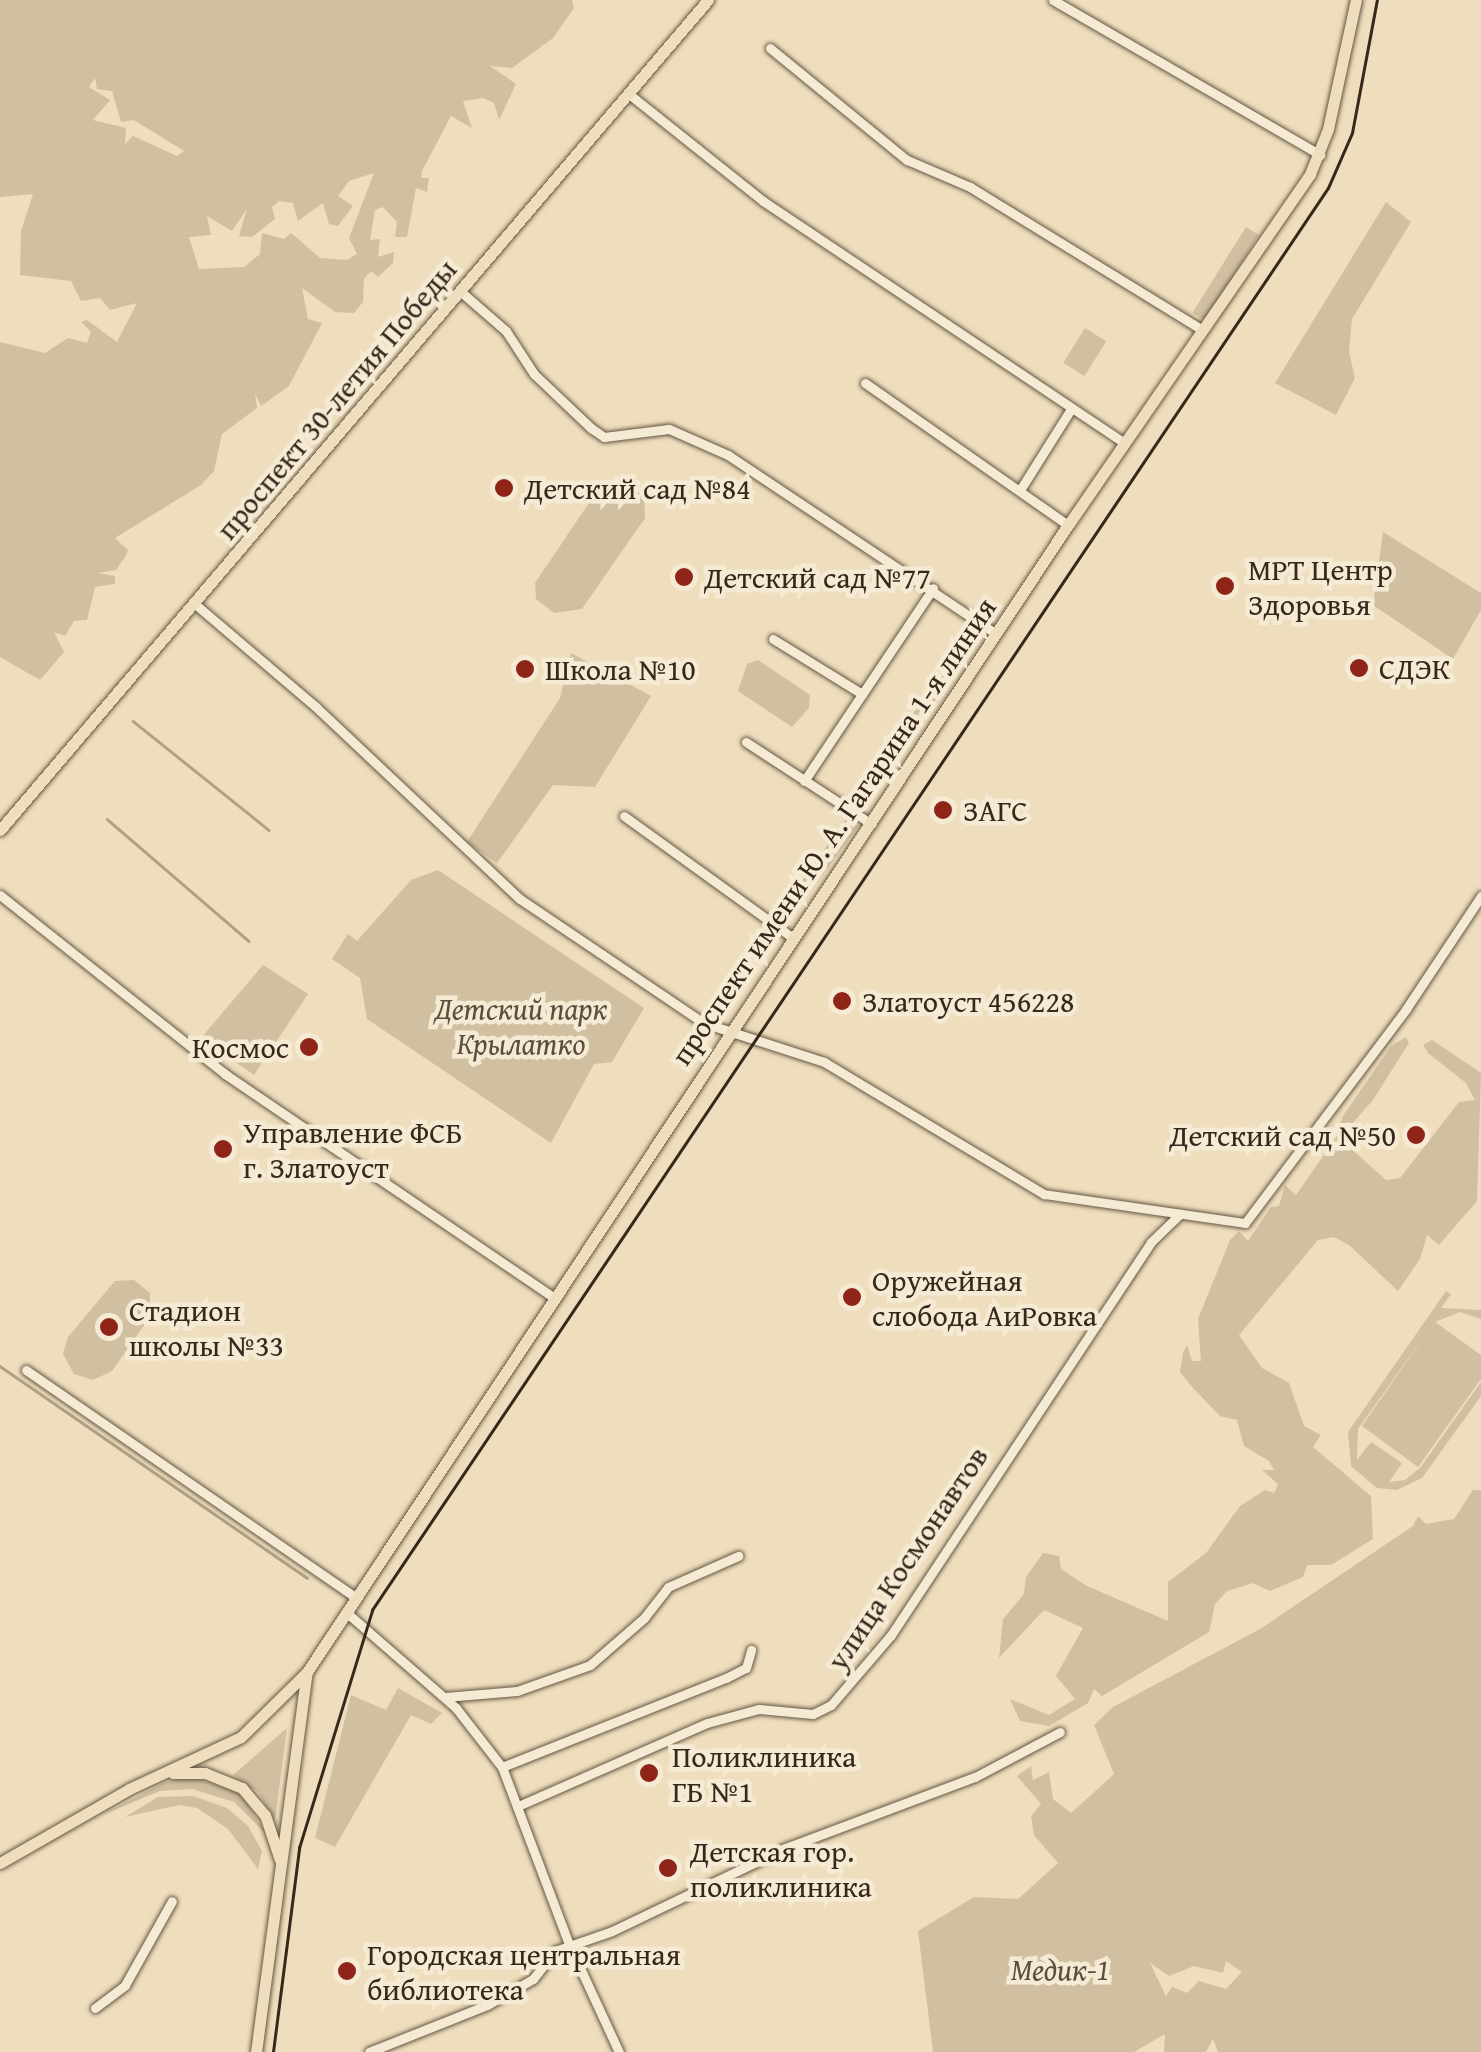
<!DOCTYPE html>
<html>
<head>
<meta charset="utf-8">
<style>
	body { margin:0 }
	#map { position:relative; width:1481px; height:2052px; overflow:hidden; background:#efdebd; font-family:"Gentium Book Plus",serif }
	div>[style] { position:absolute }
	[style*='--x'] { left:calc(var(--x)*1px); top:calc(var(--y)*1px); width:calc(var(--w)*1px); rotate:calc(var(--a)*1deg) }
	.green>* { inset:0; background:#d0bfa1; transform-origin:0 0 }
	.stream>* { height:2.5px; margin:-1.25px; padding:0 1.25px; transform-origin:1.25px; border-radius:1.25px; background:#b0a086 }
	.roads { filter:drop-shadow(0 0 2px #645644) drop-shadow(0 0 2px #645644) }
	.minor>* { height:9px; margin:-4.5px; padding:0 4.5px; transform-origin:4.5px; border-radius:4.5px; background:#f5ead4 }
	.major>* { height:11px; margin:-5.5px; padding:0 5.5px; transform-origin:5.5px; border-radius:5.5px; background:#efdebd }
	.tram>* { height:2.5px; margin:-1.25px; padding:0 1.25px; transform-origin:1.25px; border-radius:1.25px; background:#36281b }
	.dots>* { width:28px; height:28px; translate:-50% -50%; box-sizing:border-box; border:5px solid #f5ead4; border-radius:50% }
	span { translate:-50% -50%; white-space:nowrap; text-align:center; line-height:1.15; -webkit-text-stroke:9px #f5ead4; paint-order:stroke }
	.street-label { font-size:30px; color:#36281b }
	.poi-label { font-size:30px; color:#36281b }
	.left { translate:0 -50%; text-align:left }
	.right { translate:-100% -50%; text-align:right }
	.park-label { font-size:30px; color:#5c4e3c; font-style:italic }
</style>
</head>
<body>
<div id="map">
	<div class="green">
		<div style="clip-path:polygon(evenodd,0 0,572px 0,574px 8px,553px 38px,512px 68px,490px 66px,516px 84px,499px 120px,494px 103px,483px 98px,463px 101px,472px 128px,451px 116px,422px 171px,421px 178px,429px 178px,427px 192px,416px 188px,407px 237px,395px 237px,397px 222px,383px 207px,375px 210px,370px 240px,380px 239px,378px 257px,394px 252px,393px 263px,378px 277px,371px 271px,364px 279px,363px 302px,354px 313px,335px 312px,302px 288px,308px 319px,322px 323px,289px 386px,261px 406px,255px 394px,257px 408px,222px 434px,214px 471px,201px 485px,115px 538px,128px 550px,125px 557px,116px 570px,98px 573px,115px 576px,115px 584px,95px 587px,87px 620px,74px 621px,65px 636px,54px 632px,64px 652px,40px 680px,0 657px,0 342px,45px 353px,68px 338px,87px 343px,91px 332px,81px 322px,87px 320px,117px 342px,137px 303px,110px 310px,100px 298px,81px 301px,71px 281px,20px 275px,21px 231px,33px 194px,0 197px,0 0,95px 78px,97px 89px,112px 91px,121px 122px,134px 120px,184px 151px,177px 156px,133px 136px,125px 144px,126px 128px,93px 120px,110px 100px,89px 87px,95px 78px,0 0,374px 173px,349px 238px,357px 254px,347px 260px,320px 258px,291px 233px,284px 239px,262px 233px,260px 254px,244px 267px,199px 269px,189px 237px,211px 235px,207px 216px,232px 231px,247px 209px,239px 236px,252px 237px,275px 219px,272px 207px,279px 201px,293px 203px,298px 221px,323px 203px,329px 224px,338px 226px,353px 206px,338px 196px,349px 181px,374px 173px)"></div>
		<div style="clip-path:polygon(1386px 202px,1411px 222px,1352px 319px,1349px 352px,1355px 378px,1336px 415px,1275px 383px)"></div>
		<div style="left:1246px;top:227px;width:15px;height:101px;rotate:32deg"></div>
		<div style="left:1085px;top:328px;width:25px;height:41px;rotate:32deg"></div>
		<div style="clip-path:polygon(611px 481px,623px 481px,644px 497px,645px 518px,582px 609px,554px 613px,536px 599px,535px 583px,599px 488px)"></div>
		<div style="clip-path:polygon(1383px 532px,1481px 593px,1481px 610px,1453px 659px,1373px 605px)"></div>
		<div style="left:969px;top:639px;width:10px;height:200px;rotate:37deg"></div>
		<div style="clip-path:polygon(571px 653px,651px 696px,595px 787px,553px 785px,497px 863px,467px 842px,560px 698px)"></div>
		<div style="clip-path:polygon(758px 660px,810px 695px,809px 708px,792px 727px,738px 691px,747px 664px)"></div>
		<div style="left:847px;top:818px;width:14px;height:127px;rotate:36deg"></div>
		<div style="clip-path:polygon(438px 870px,644px 1008px,612px 1062px,594px 1064px,551px 1143px,367px 1019px,360px 978px,332px 959px,348px 934px,357px 941px,411px 880px)"></div>
		<div style="clip-path:polygon(263px 965px,308px 994px,254px 1075px,201px 1038px)"></div>
		<div style="clip-path:polygon(1406px 1037px,1409px 1043px,1373px 1100px,1343px 1134px,1338px 1129px,1343px 1116px,1391px 1046px)"></div>
		<div style="clip-path:polygon(1432px 1040px,1481px 1073px,1477px 1201px,1439px 1245px,1427px 1235px,1420px 1259px,1398px 1291px,1349px 1245px,1334px 1237px,1318px 1240px,1239px 1335px,1262px 1368px,1289px 1383px,1304px 1426px,1321px 1435px,1313px 1447px,1371px 1496px,1373px 1539px,1331px 1565px,1307px 1565px,1303px 1577px,1270px 1591px,1253px 1583px,1227px 1591px,1215px 1604px,1209px 1632px,1102px 1696px,1094px 1689px,1088px 1703px,1049px 1726px,1020px 1721px,1010px 1699px,1049px 1715px,1075px 1699px,1056px 1676px,1083px 1628px,1044px 1610px,999px 1658px,1003px 1619px,1024px 1594px,1026px 1577px,1043px 1553px,1059px 1556px,1061px 1569px,1085px 1585px,1168px 1621px,1168px 1582px,1206px 1553px,1240px 1506px,1265px 1490px,1274px 1493px,1278px 1484px,1262px 1470px,1274px 1470px,1269px 1461px,1244px 1446px,1237px 1420px,1220px 1416px,1192px 1387px,1180px 1372px,1183px 1353px,1187px 1345px,1192px 1361px,1201px 1361px,1198px 1319px,1230px 1240px,1239px 1231px,1248px 1241px,1271px 1207px,1279px 1206px,1285px 1185px,1296px 1195px,1337px 1136px,1386px 1180px,1400px 1178px,1459px 1102px,1475px 1100px,1466px 1083px,1428px 1053px,1423px 1045px)"></div>
		<div style="clip-path:polygon(134px 1280px,150px 1293px,150px 1317px,112px 1371px,93px 1380px,74px 1374px,63px 1354px,68px 1337px,115px 1281px)"></div>
		<div style="clip-path:polygon(1446px 1291px,1451px 1294px,1441px 1308px,1481px 1310px,1481px 1319px,1460px 1312px,1435px 1322px,1481px 1355px,1481px 1379px,1418px 1467px,1362px 1426px,1432px 1325px,1358px 1429px,1357px 1460px,1371px 1442px,1402px 1463px,1389px 1482px,1405px 1480px,1420px 1468px,1481px 1382px,1481px 1396px,1422px 1478px,1397px 1490px,1377px 1488px,1351px 1466px,1348px 1432px)"></div>
		<div style="clip-path:polygon(evenodd,1473px 1490px,1481px 1490px,1481px 2052px,1218px 2052px,1213px 2039px,1206px 2052px,1164px 2052px,1165px 2034px,1134px 2052px,933px 2052px,918px 1931px,974px 1897px,1018px 1899px,1058px 1863px,1034px 1835px,1031px 1816px,1041px 1804px,1017px 1776px,1031px 1766px,1033px 1780px,1049px 1772px,1053px 1799px,1071px 1813px,1114px 1774px,1094px 1725px,1113px 1707px,1260px 1629px,1413px 1526px,1418px 1516px,1426px 1524px,1454px 1519px,1473px 1490px,1226px 1961px,1242px 1972px,1226px 1989px,1199px 1981px,1187px 1993px,1172px 1987px,1166px 1996px,1150px 1963px,1169px 1976px,1194px 1966px,1223px 1973px,1226px 1961px)"></div>
		<div style="clip-path:polygon(398px 1688px,442px 1713px,431px 1724px,411px 1715px,335px 1847px,315px 1838px,351px 1695px,386px 1710px)"></div>
		<div style="clip-path:polygon(287px 1728px,275px 1820px,258px 1792px,233px 1775px)"></div>
		<div style="clip-path:polygon(193px 1777px,241px 1794px,268px 1836px,234px 1802px,192px 1789px,160px 1791px,102px 1815px,165px 1782px)"></div>
		<div style="clip-path:polygon(193px 1796px,227px 1808px,248px 1826px,262px 1851px,258px 1869px,228px 1829px,197px 1808px,179px 1805px,125px 1817px,158px 1797px)"></div>
	</div>
	<div class="stream">
		<div style="--x:133;--y:721;--w:174;--a:38.7"></div>
		<div style="--x:107;--y:819;--w:187;--a:40.7"></div>
		<div style="--x:0;--y:1366;--w:373;--a:34.6"></div>
	</div>
	<div class="roads">
		<div class="minor">
			<div style="--x:1053;--y:0;--w:309;--a:30.1"></div>
			<div style="--x:770;--y:48;--w:177;--a:39.3"></div>
			<div style="--x:907;--y:160;--w:69;--a:23.2"></div>
			<div style="--x:970;--y:187;--w:273;--a:31.6"></div>
			<div style="--x:629;--y:94;--w:171;--a:38.6"></div>
			<div style="--x:763;--y:201;--w:435;--a:33.8"></div>
			<div style="--x:460;--y:291;--w:61;--a:41"></div>
			<div style="--x:506;--y:331;--w:51;--a:56.9"></div>
			<div style="--x:534;--y:374;--w:79;--a:43.5"></div>
			<div style="--x:591;--y:428;--w:16;--a:35"></div>
			<div style="--x:604;--y:437;--w:65;--a:-7"></div>
			<div style="--x:669;--y:429;--w:64;--a:23.8"></div>
			<div style="--x:728;--y:455;--w:322;--a:33.7"></div>
			<div style="--x:865;--y:383;--w:248;--a:35"></div>
			<div style="--x:1020;--y:490;--w:96;--a:-57.8"></div>
			<div style="--x:195;--y:604;--w:159;--a:40.4"></div>
			<div style="--x:316;--y:707;--w:280;--a:43.3"></div>
			<div style="--x:520;--y:899;--w:222;--a:34"></div>
			<div style="--x:704;--y:1023;--w:126;--a:18"></div>
			<div style="--x:824;--y:1062;--w:257;--a:31"></div>
			<div style="--x:1044;--y:1194;--w:203;--a:8.2"></div>
			<div style="--x:1245;--y:1223;--w:268;--a:-53"></div>
			<div style="--x:1406;--y:1009;--w:136;--a:-56.4"></div>
			<div style="--x:773;--y:639;--w:105;--a:31.7"></div>
			<div style="--x:746;--y:742;--w:150;--a:33.1"></div>
			<div style="--x:804;--y:781;--w:232;--a:-56.2"></div>
			<div style="--x:624;--y:816;--w:208;--a:35.8"></div>
			<div style="--x:0;--y:895;--w:288;--a:38.5"></div>
			<div style="--x:225;--y:1074;--w:397;--a:34.2"></div>
			<div style="--x:26;--y:1370;--w:401;--a:34.6"></div>
			<div style="--x:346;--y:1612;--w:146;--a:41.1"></div>
			<div style="--x:456;--y:1708;--w:75;--a:52.1"></div>
			<div style="--x:502;--y:1767;--w:189;--a:69.3"></div>
			<div style="--x:569;--y:1944;--w:119;--a:65.2"></div>
			<div style="--x:445;--y:1697;--w:72;--a:-4.8"></div>
			<div style="--x:517;--y:1691;--w:77;--a:-19.6"></div>
			<div style="--x:590;--y:1665;--w:72;--a:-41"></div>
			<div style="--x:644;--y:1618;--w:39;--a:-52"></div>
			<div style="--x:668;--y:1587;--w:77;--a:-23.9"></div>
			<div style="--x:502;--y:1767;--w:241;--a:-21.7"></div>
			<div style="--x:726;--y:1678;--w:22;--a:-27"></div>
			<div style="--x:746;--y:1668;--w:19;--a:-74"></div>
			<div style="--x:518;--y:1806;--w:206;--a:-23.7"></div>
			<div style="--x:707;--y:1723;--w:54;--a:-15.1"></div>
			<div style="--x:759;--y:1709;--w:54;--a:5.3"></div>
			<div style="--x:813;--y:1714;--w:20;--a:-27"></div>
			<div style="--x:831;--y:1705;--w:92;--a:-49.4"></div>
			<div style="--x:891;--y:1635;--w:471;--a:-56.5"></div>
			<div style="--x:1151;--y:1242;--w:40;--a:-44"></div>
			<div style="--x:95;--y:2008;--w:38;--a:-37"></div>
			<div style="--x:125;--y:1985;--w:96;--a:-60.8"></div>
			<div style="--x:369;--y:2052;--w:127;--a:-21.7"></div>
			<div style="--x:487;--y:2005;--w:53;--a:-29.5"></div>
			<div style="--x:533;--y:1979;--w:36;--a:-52"></div>
			<div style="--x:555;--y:1951;--w:60;--a:-19.3"></div>
			<div style="--x:612;--y:1931;--w:190;--a:-25.6"></div>
			<div style="--x:783;--y:1849;--w:205;--a:-20.6"></div>
			<div style="--x:975;--y:1777;--w:96;--a:-27.9"></div>
		</div>
		<div class="major">
			<div style="--x:0;--y:830;--w:1091;--a:-49.54"></div>
			<div style="--x:173;--y:1773;--w:32;--a:0"></div>
			<div style="--x:205;--y:1773;--w:40;--a:22"></div>
			<div style="--x:242;--y:1788;--w:35;--a:50"></div>
			<div style="--x:265;--y:1815;--w:47;--a:71.6"></div>
			<div style="--x:0;--y:1863;--w:149;--a:-29.8"></div>
			<div style="--x:129;--y:1789;--w:123;--a:-24.9"></div>
			<div style="--x:241;--y:1737;--w:93;--a:-44.6"></div>
			<div style="--x:307;--y:1672;--w:1376;--a:-56.44"></div>
			<div style="--x:1068;--y:525;--w:426;--a:-55.4"></div>
			<div style="--x:1310;--y:174;--w:48;--a:-68.2"></div>
			<div style="--x:1328;--y:129;--w:132;--a:-77.8"></div>
			<div style="--x:256;--y:2052;--w:383;--a:-82.4"></div>
		</div>
	</div>
	<div class="tram">
		<div style="--x:273;--y:2052;--w:206;--a:-82.7"></div>
		<div style="--x:299;--y:1848;--w:249;--a:-72.9"></div>
		<div style="--x:372;--y:1610;--w:1713;--a:-56.09"></div>
		<div style="--x:1328;--y:188;--w:60;--a:-66.4"></div>
		<div style="--x:1352;--y:133;--w:135;--a:-79.4"></div>
	</div>
	<div class="dots">
		<div style="left:504px;top:488px;background:#8f2418"></div>
		<div style="left:684px;top:577px;background:#8f2418"></div>
		<div style="left:1225px;top:586px;background:#8f2418"></div>
		<div style="left:1359px;top:668px;background:#8f2418"></div>
		<div style="left:525px;top:669px;background:#8f2418"></div>
		<div style="left:943px;top:810px;background:#8f2418"></div>
		<div style="left:842px;top:1001px;background:#8f2418"></div>
		<div style="left:309px;top:1047px;background:#8f2418"></div>
		<div style="left:1416px;top:1135px;background:#8f2418"></div>
		<div style="left:223px;top:1149px;background:#8f2418"></div>
		<div style="left:852px;top:1297px;background:#8f2418"></div>
		<div style="left:109px;top:1327px;background:#8f2418"></div>
		<div style="left:649px;top:1773px;background:#8f2418"></div>
		<div style="left:668px;top:1868px;background:#8f2418"></div>
		<div style="left:347px;top:1971px;background:#8f2418"></div>
	</div>
	<div class="street-label">
		<span style="left:336px;top:399px;rotate:-50deg">проспект 30-летия Победы</span>
		<span style="left:833px;top:831px;rotate:-56deg">проспект имени Ю. А. Гагарина 1-я линия</span>
		<span style="left:907px;top:1558px;rotate:-56deg">улица Космонавтов</span>
	</div>
	<div class="poi-label">
		<span class="left" style="left:524px;top:488px">Детский сад №84</span>
		<span class="left" style="left:1248px;top:586px">МРТ Центр<br>Здоровья</span>
		<span class="left" style="left:704px;top:577px">Детский сад №77</span>
		<span class="left" style="left:1379px;top:668px">СДЭК</span>
		<span class="left" style="left:545px;top:669px">Школа №10</span>
		<span class="left" style="left:963px;top:810px">ЗАГС</span>
		<span class="left" style="left:862px;top:1001px">Златоуст 456228</span>
		<span class="right" style="left:289px;top:1047px">Космос</span>
		<span class="left" style="left:243px;top:1149px">Управление ФСБ<br>г. Златоуст</span>
		<span class="right" style="left:1396px;top:1135px">Детский сад №50</span>
		<span class="left" style="left:872px;top:1297px">Оружейная<br>слобода АиРовка</span>
		<span class="left" style="left:129px;top:1327px">Стадион<br>школы №33</span>
		<span class="left" style="left:672px;top:1773px">Поликлиника<br>ГБ №1</span>
		<span class="left" style="left:690px;top:1868px">Детская гор.<br>поликлиника</span>
		<span class="left" style="left:367px;top:1971px">Городская центральная<br>библиотека</span>
	</div>
	<div class="park-label">
		<span style="left:521px;top:1025px">Детский парк<br>Крылатко</span>
		<span style="left:1060px;top:1969px">Медик-1</span>
	</div>
</div>
</body>
</html>
